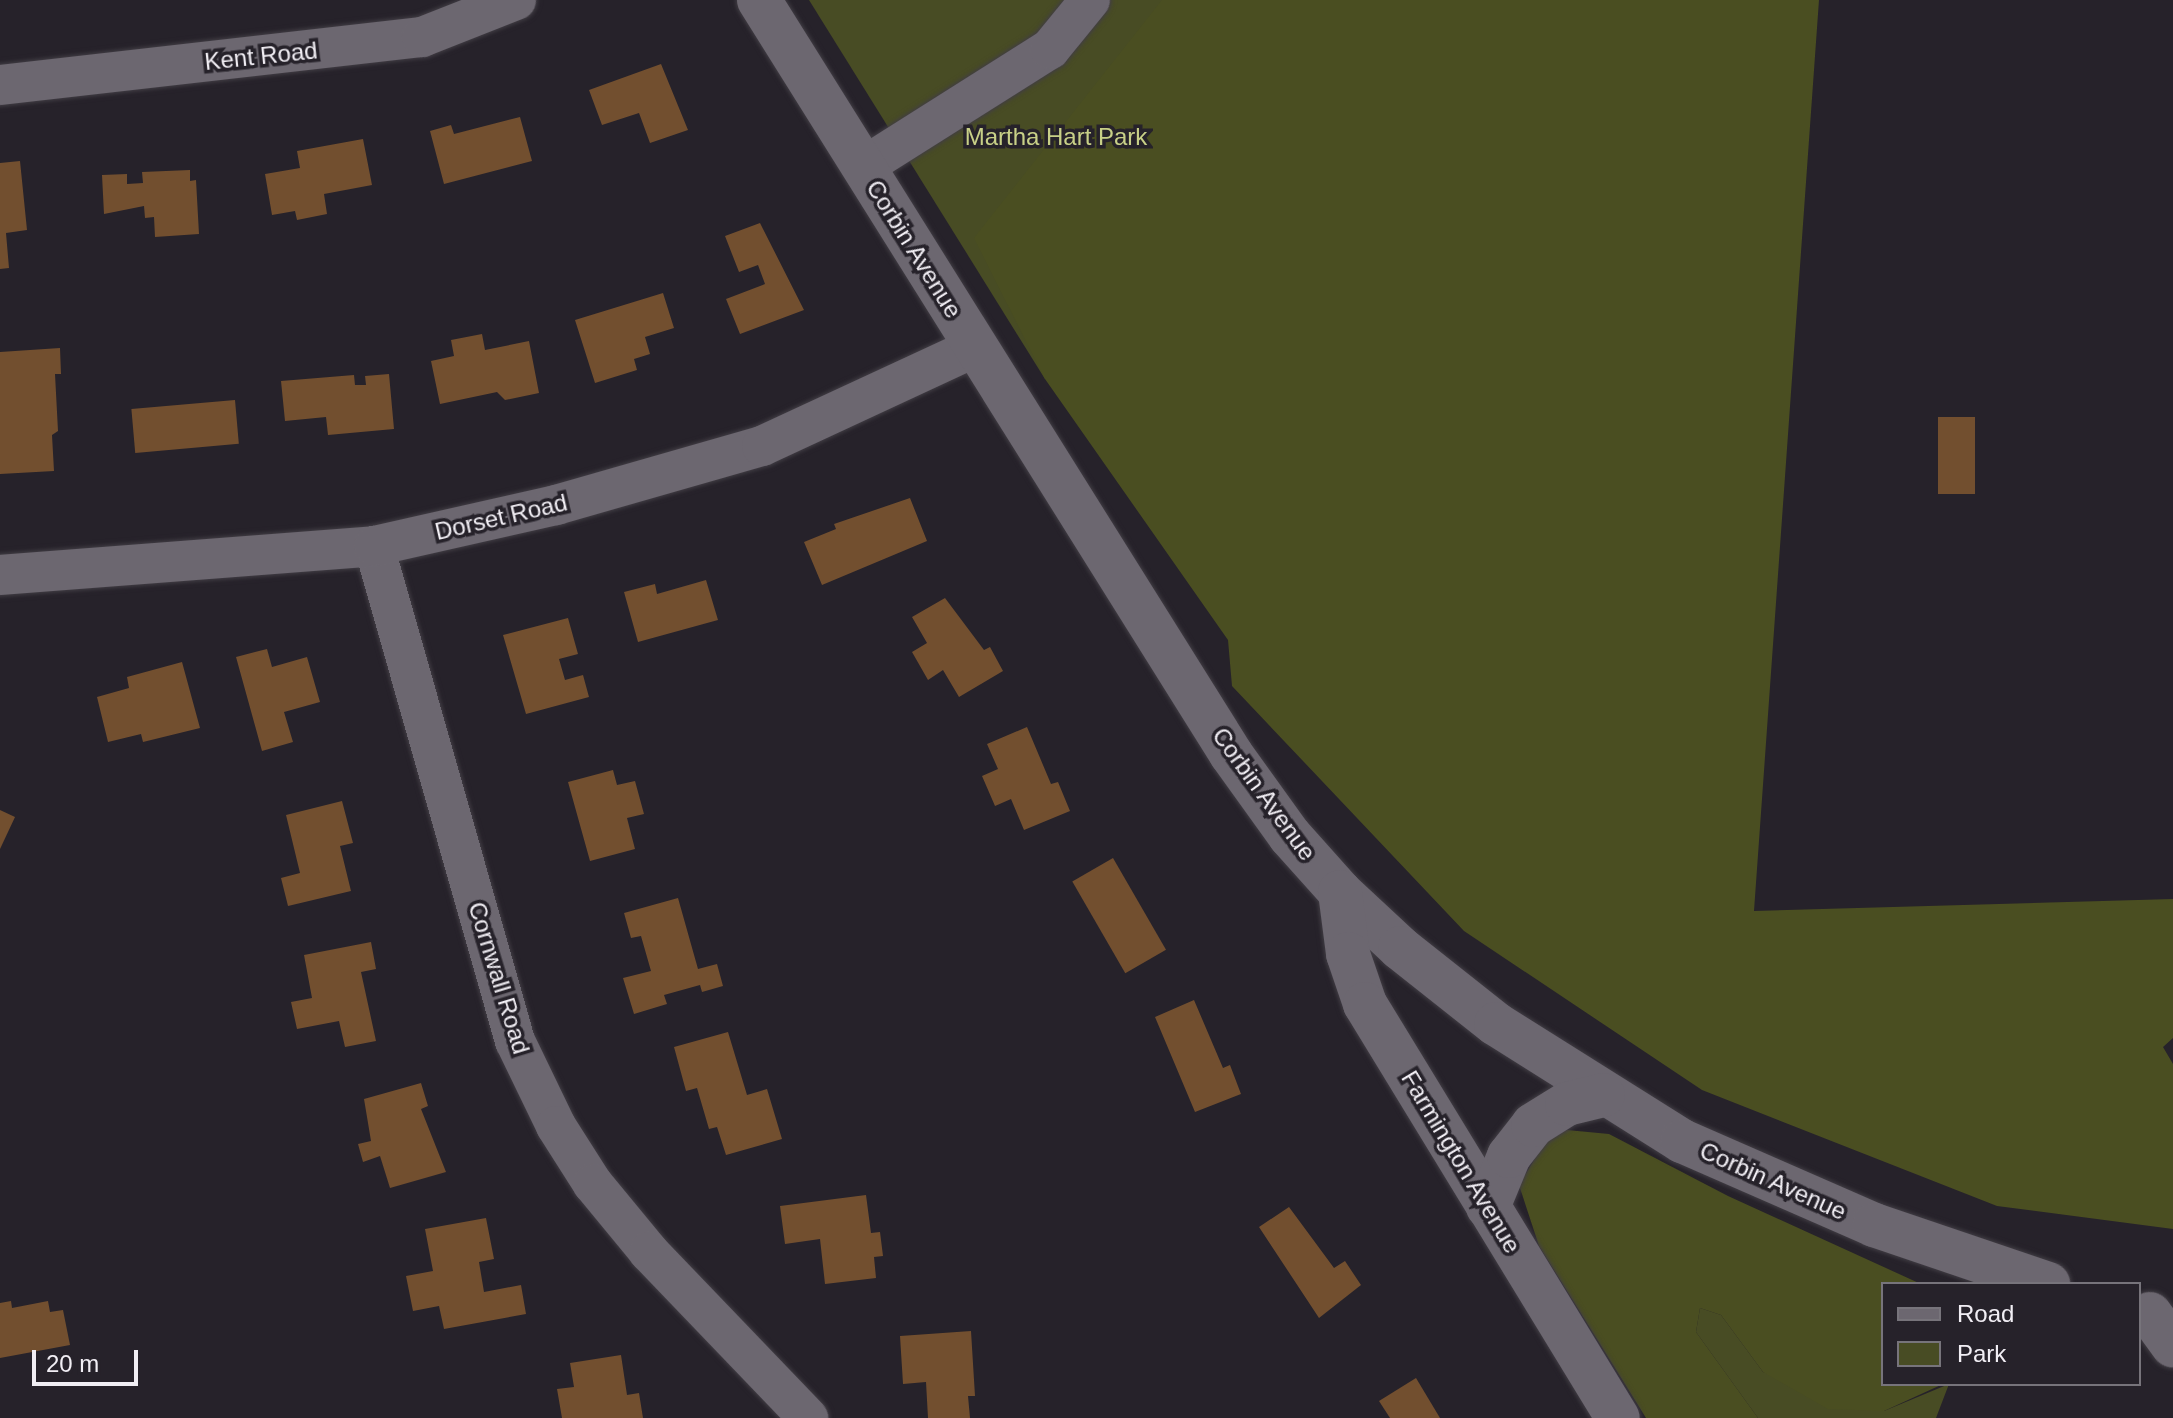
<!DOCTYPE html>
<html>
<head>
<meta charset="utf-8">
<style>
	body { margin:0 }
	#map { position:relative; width:2173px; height:1418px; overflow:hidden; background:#26222a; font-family:Helvetica,sans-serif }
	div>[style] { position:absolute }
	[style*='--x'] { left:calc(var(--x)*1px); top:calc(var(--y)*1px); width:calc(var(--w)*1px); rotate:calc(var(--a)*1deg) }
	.green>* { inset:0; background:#484c24 }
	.forest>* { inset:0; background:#4a4e21 }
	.building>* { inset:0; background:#724f2f; transform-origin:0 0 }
	.roads { filter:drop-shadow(0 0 2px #413d44) drop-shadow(0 0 2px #413d44) }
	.minor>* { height:40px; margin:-20px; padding:0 20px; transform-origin:20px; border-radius:20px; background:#6c6770 }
	.secondary>* { height:44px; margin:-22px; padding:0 22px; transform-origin:22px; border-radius:22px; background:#6c6770 }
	span { translate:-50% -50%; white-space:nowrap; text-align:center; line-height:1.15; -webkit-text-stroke:7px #26222a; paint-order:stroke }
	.street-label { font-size:24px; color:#f1eef4 }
	.park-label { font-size:24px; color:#c8d087 }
	.legend { position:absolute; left:1881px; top:1282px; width:260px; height:104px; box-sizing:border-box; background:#26222a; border:2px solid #77747b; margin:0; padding:10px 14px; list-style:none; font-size:24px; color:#f1eef4 }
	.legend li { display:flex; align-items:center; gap:16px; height:40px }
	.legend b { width:40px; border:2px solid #77747b }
	.scale { position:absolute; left:32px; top:1350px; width:106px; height:36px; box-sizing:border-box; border:4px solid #f1eef4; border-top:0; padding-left:10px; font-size:24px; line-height:28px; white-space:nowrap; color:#f1eef4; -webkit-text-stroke:6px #26222a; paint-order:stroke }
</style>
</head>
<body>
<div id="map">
	<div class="green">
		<div style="clip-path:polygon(809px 0,1327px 0,1045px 379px)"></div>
		<div style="clip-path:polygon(1700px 1308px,1721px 1315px,1763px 1372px,1884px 1411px,1949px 1384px,1936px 1418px,1758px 1418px,1696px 1332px)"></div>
	</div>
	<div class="forest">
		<div style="clip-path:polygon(1162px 0,1819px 0,1754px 911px,2173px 899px,2173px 1038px,2163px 1047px,2173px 1064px,2173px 1229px,1997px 1206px,1702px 1090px,1464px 931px,1232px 686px,1228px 640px,1045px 379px,974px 238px)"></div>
		<div style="clip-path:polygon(1567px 1130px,1609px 1134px,1728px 1196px,1921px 1284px,1883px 1284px,1883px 1384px,1943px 1384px,1884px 1411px,1828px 1409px,1763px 1372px,1721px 1315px,1700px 1308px,1696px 1332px,1758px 1418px,1646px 1418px,1539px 1246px,1519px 1185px,1546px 1140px)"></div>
	</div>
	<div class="building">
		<div style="clip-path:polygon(661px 64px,688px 130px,650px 143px,639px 113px,602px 125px,589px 90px)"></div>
		<div style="clip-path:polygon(520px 117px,532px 161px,444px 184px,430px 131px,451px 125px,454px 134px)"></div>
		<div style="clip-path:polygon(363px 139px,372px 185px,324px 194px,327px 214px,297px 220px,295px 211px,272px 215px,265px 174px,300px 168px,297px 151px)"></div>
		<div style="clip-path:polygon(20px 161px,27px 230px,6px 233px,9px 268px,0 269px,0 163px)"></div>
		<div style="clip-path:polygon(190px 170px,190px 181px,196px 180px,199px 234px,155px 237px,154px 217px,145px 218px,144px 206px,104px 214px,102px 175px,127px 174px,127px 184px,143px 183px,142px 172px)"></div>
		<div style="clip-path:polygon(760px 223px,804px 310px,740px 334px,726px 299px,765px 284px,758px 265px,739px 272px,725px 236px)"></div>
		<div style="clip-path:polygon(663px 293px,674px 328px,645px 337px,650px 354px,634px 359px,637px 370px,595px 383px,575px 320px)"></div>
		<div style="clip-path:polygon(482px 334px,485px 350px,529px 341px,539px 393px,505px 400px,497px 392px,440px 404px,431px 361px,454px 356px,451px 340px)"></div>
		<div style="clip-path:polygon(60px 348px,61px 374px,55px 374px,58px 431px,52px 435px,54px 471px,0 474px,0 352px)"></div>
		<div style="clip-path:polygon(389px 374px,394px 429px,328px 435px,326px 417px,285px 421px,281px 381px,354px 375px,355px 385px,366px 385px,365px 376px)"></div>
		<div style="left:235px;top:400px;width:44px;height:104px;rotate:85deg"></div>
		<div style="left:1938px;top:417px;width:37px;height:77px"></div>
		<div style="clip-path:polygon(910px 498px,927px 541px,822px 585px,804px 542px,836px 529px,834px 524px)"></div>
		<div style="clip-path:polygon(706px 580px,718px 620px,638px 642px,624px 592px,655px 584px,657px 594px)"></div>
		<div style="clip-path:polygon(945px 598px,984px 650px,990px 647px,1003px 671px,959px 697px,943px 670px,928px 680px,912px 652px,927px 643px,912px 617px)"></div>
		<div style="clip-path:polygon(568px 618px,578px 654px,559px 659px,565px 680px,583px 675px,589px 697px,526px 714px,503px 635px)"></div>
		<div style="clip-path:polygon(267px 649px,272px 667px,307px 657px,320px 702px,284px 712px,293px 742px,262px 751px,236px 657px)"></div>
		<div style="clip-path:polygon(182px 662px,200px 728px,143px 742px,141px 734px,108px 742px,97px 697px,129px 688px,127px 677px)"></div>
		<div style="clip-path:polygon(1027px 727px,1051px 784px,1058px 782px,1070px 811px,1024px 830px,1011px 799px,995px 806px,982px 776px,998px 769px,987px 744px)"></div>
		<div style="clip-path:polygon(613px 770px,617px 785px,635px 781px,644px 814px,627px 818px,635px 849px,590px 861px,568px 782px)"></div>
		<div style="clip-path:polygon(342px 801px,353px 843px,340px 846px,351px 891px,288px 906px,281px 878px,300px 873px,286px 815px)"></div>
		<div style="clip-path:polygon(0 810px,15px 817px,0 849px)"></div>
		<div style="left:1113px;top:858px;width:106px;height:47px;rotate:60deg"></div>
		<div style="clip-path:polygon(678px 898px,698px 969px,717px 964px,723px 986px,702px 992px,700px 985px,664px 995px,667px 1004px,634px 1014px,623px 978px,651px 971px,641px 936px,631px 938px,624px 913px)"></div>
		<div style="clip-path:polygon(371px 942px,376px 969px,361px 972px,376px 1041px,345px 1047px,339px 1021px,297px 1029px,291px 1002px,312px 998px,304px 955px)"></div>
		<div style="clip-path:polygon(1194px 1000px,1223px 1068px,1230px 1065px,1241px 1094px,1195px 1112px,1155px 1017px)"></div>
		<div style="clip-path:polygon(728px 1032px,747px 1095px,767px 1089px,782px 1139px,726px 1155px,717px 1127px,709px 1129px,697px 1088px,686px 1091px,674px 1047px)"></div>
		<div style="clip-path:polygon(421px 1083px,428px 1106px,421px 1109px,446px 1172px,390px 1188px,380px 1156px,363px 1162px,358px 1144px,371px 1141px,364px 1099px)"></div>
		<div style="clip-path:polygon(866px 1195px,871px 1233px,880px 1232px,883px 1256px,874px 1257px,876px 1278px,825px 1284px,820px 1239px,785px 1244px,780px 1206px)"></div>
		<div style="clip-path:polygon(1289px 1207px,1334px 1268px,1345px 1261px,1361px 1285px,1319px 1318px,1259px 1227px)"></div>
		<div style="clip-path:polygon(486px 1218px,494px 1259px,479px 1262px,484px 1292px,521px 1285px,526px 1314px,444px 1329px,439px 1306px,413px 1311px,406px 1276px,433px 1271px,425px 1229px)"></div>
		<div style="clip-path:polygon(11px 1301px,12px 1308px,48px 1301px,50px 1312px,63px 1310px,70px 1345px,0 1358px,0 1303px)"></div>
		<div style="clip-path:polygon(971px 1331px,975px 1396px,968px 1396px,970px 1418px,928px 1418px,926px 1382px,903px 1384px,900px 1336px)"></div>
		<div style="clip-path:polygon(621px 1355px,627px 1395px,639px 1393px,643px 1418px,562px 1418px,557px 1389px,574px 1387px,570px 1363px)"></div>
		<div style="clip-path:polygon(1416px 1378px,1440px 1418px,1390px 1418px,1379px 1401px)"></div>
	</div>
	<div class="roads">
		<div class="minor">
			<div style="--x:0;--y:85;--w:425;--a:-6.5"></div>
			<div style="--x:422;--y:37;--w:101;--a:-21.5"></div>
			<div style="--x:863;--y:167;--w:221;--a:-32.3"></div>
			<div style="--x:1050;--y:49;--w:63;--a:-50.8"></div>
			<div style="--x:374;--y:546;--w:515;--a:74.1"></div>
			<div style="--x:515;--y:1041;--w:94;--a:64.2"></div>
			<div style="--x:556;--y:1126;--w:69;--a:57.5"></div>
			<div style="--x:593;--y:1184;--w:88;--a:50.5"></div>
			<div style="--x:649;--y:1252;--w:230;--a:46.2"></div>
			<div style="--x:0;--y:575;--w:375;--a:-4.4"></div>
			<div style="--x:374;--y:546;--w:187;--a:-12.7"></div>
			<div style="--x:556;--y:505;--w:214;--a:-16"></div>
			<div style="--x:762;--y:446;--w:235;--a:-24.9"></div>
		</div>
		<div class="secondary">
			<div style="--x:759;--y:0;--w:890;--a:57.95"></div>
			<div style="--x:1231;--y:754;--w:101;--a:54.3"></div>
			<div style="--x:1290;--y:836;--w:75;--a:48.2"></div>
			<div style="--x:1340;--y:892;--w:82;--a:43"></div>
			<div style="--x:1400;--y:948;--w:122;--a:38.4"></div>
			<div style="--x:1496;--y:1024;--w:220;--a:32.2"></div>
			<div style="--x:1682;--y:1141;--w:210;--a:23.6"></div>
			<div style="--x:1874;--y:1225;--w:184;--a:18.7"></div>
			<div style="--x:1340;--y:892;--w:63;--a:82.6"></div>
			<div style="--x:1348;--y:954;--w:53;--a:71.2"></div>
			<div style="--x:1365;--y:1004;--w:485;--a:58.6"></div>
			<div style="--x:1488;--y:1207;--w:55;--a:-67.6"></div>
			<div style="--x:1509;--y:1156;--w:39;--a:-52"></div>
			<div style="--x:1533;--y:1125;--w:40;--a:-32"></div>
			<div style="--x:1567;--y:1104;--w:37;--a:-14"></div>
			<div style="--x:2150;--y:1314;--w:39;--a:54"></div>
		</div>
	</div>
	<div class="street-label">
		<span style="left:261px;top:56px;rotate:-6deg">Kent Road</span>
		<span style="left:914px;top:249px;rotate:58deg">Corbin Avenue</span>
		<span style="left:501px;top:517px;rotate:-13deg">Dorset Road</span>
		<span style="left:1264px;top:794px;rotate:54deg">Corbin Avenue</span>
		<span style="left:499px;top:978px;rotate:73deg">Cornwall Road</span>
		<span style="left:1461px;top:1162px;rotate:59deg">Farmington Avenue</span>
		<span style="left:1773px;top:1181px;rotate:24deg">Corbin Avenue</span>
	</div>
	<div class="park-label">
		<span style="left:1056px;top:137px">Martha Hart Park</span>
	</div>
	<ul class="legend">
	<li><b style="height:10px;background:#6c6770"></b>Road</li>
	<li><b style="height:22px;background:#484c24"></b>Park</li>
	</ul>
	<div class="scale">20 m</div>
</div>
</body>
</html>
